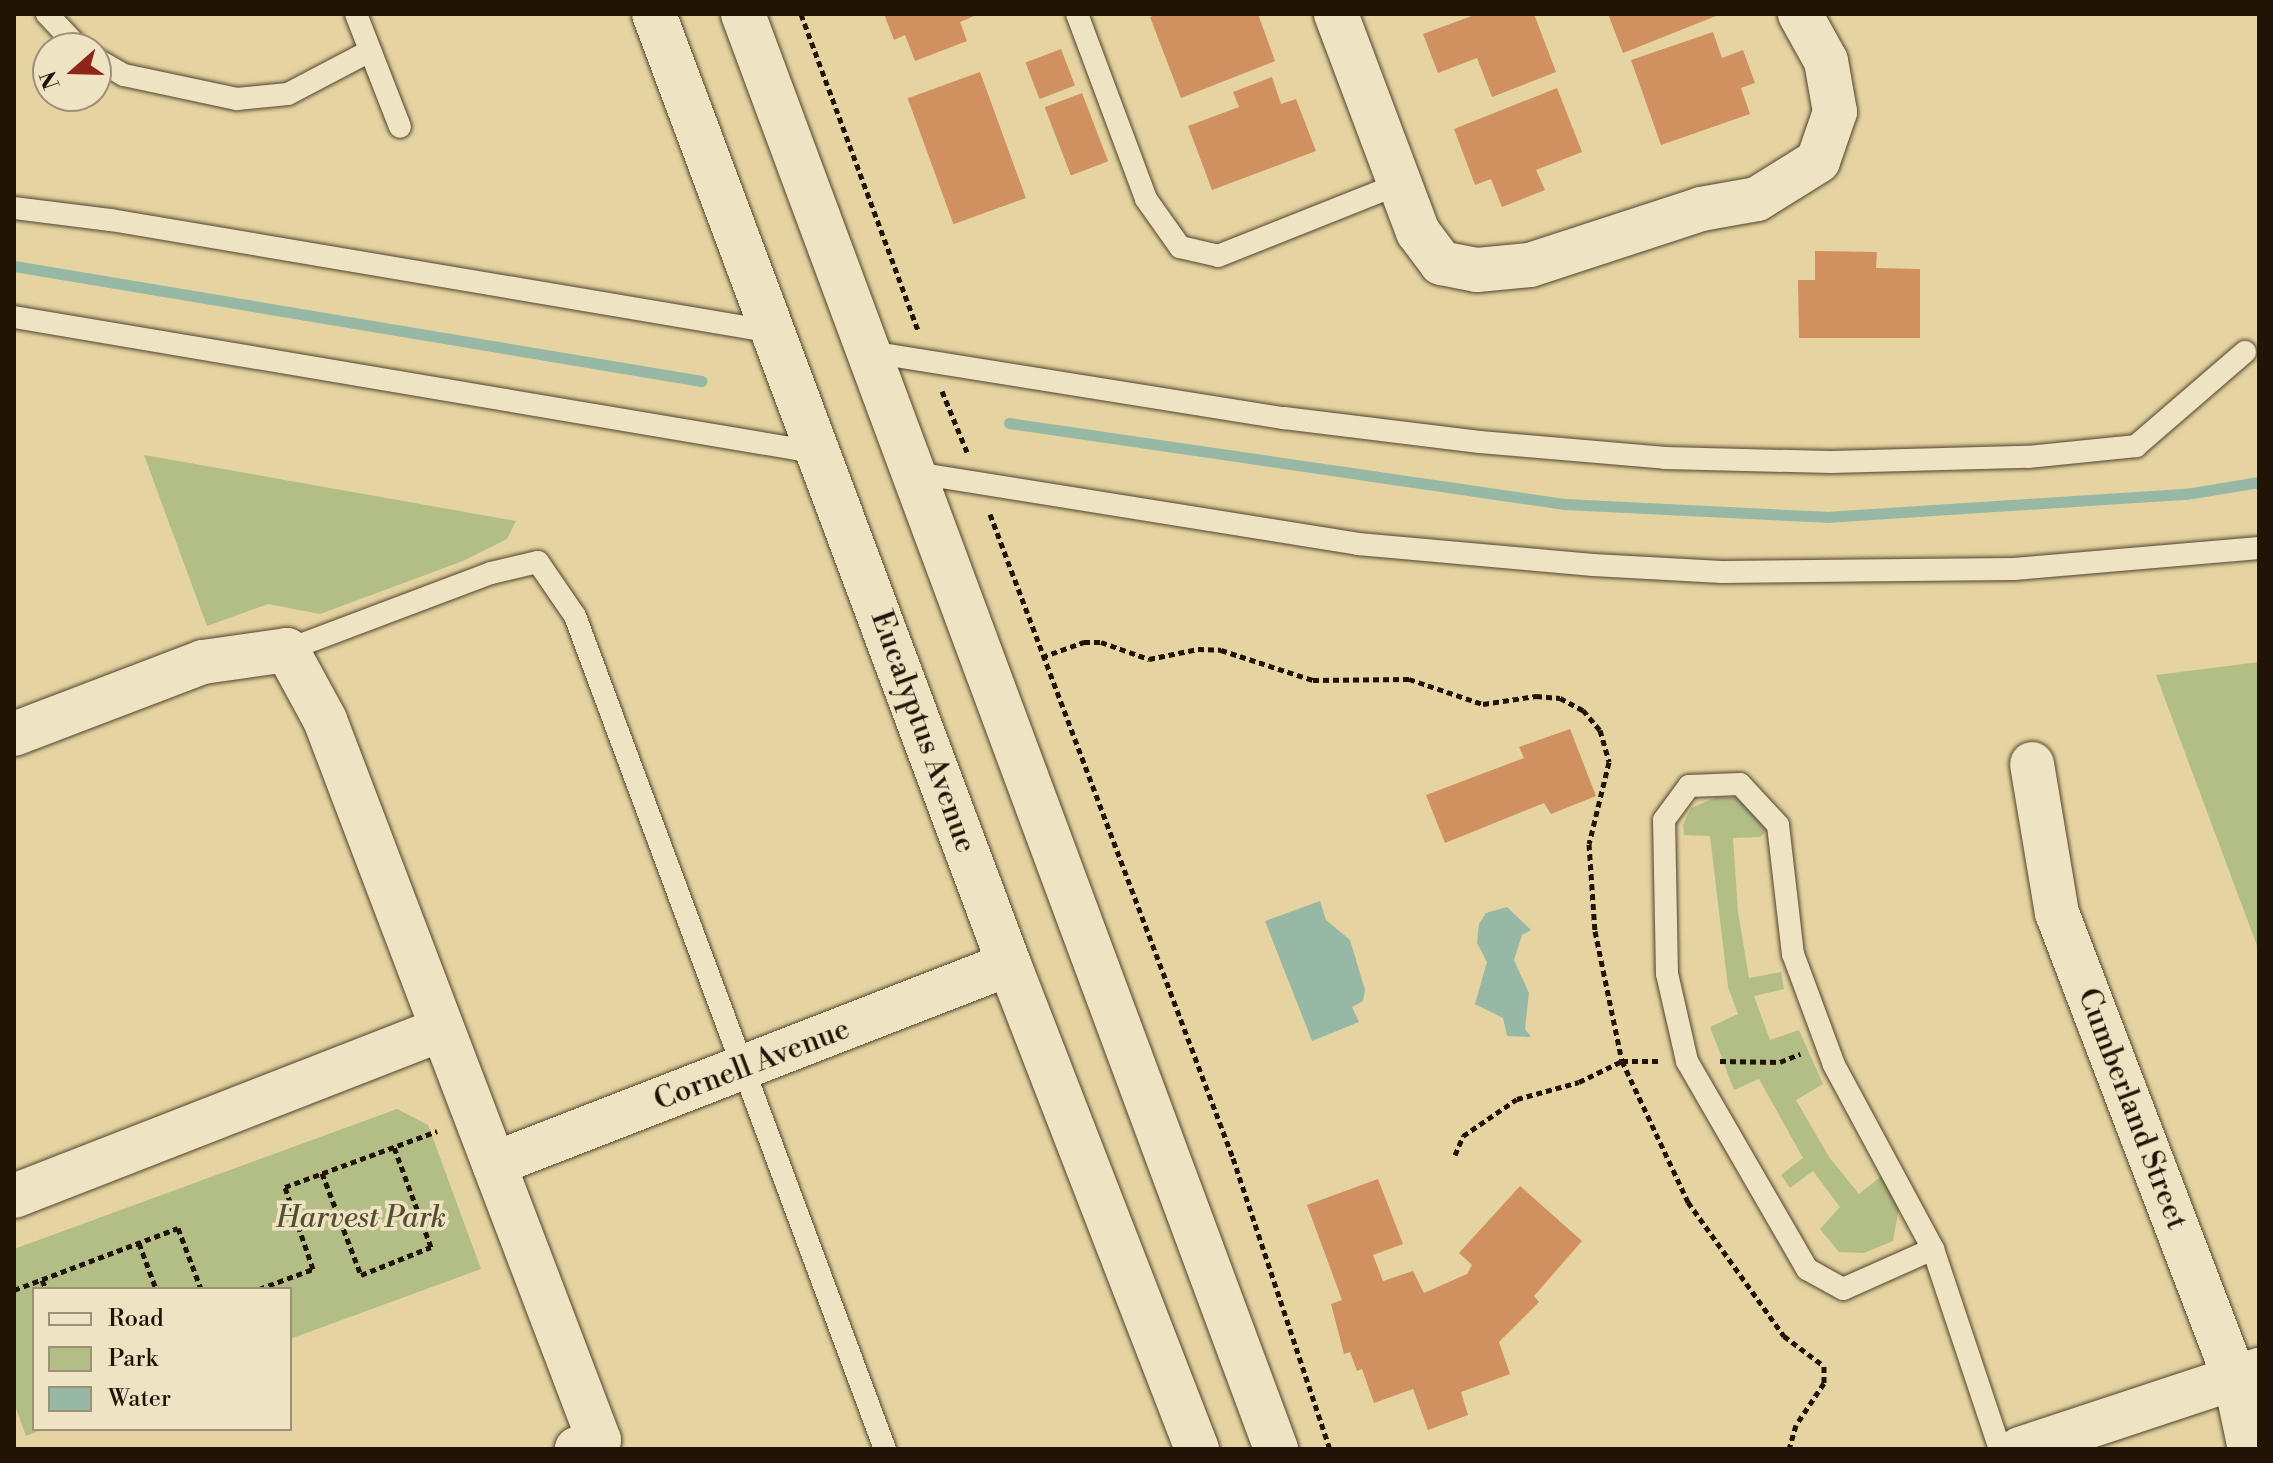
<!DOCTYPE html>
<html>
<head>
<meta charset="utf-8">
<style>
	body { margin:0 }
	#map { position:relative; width:2273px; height:1463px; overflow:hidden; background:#e5d4a1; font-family:"Libre Bodoni",serif }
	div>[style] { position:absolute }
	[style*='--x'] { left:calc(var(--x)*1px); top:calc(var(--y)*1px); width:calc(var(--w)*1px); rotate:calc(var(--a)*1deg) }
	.green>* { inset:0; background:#b3bd86 }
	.water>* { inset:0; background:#96b8a5 }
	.stream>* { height:11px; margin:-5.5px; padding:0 5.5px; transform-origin:5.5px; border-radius:5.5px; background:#96b8a5 }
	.building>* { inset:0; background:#d09060; transform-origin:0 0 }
	.path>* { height:5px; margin-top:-2.5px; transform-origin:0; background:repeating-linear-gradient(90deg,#211306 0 6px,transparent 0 10px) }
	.roads { filter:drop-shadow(0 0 2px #52432d) drop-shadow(0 0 2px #52432d) }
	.service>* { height:22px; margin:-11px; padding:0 11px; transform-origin:11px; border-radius:11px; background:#eee3c2 }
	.minor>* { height:44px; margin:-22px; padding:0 22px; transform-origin:22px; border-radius:22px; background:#eee3c2 }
	.tertiary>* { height:44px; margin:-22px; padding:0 22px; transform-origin:22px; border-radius:22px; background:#eee3c2 }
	span { translate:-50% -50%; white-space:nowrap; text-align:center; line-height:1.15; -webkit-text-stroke:7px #eee3c2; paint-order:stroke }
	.street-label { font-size:30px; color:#211306 }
	.park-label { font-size:30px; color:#544e33; font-style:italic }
	.frame { position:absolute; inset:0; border:16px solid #211306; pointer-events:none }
	.legend { position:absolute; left:32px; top:1287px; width:260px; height:144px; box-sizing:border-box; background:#eee3c2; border:2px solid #9c9077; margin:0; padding:10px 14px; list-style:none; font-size:24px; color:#211306 }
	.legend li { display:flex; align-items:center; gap:16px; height:40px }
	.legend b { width:40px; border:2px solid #9c9077 }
	.north { position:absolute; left:32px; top:32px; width:80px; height:80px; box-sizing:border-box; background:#eee3c2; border:2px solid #9c9077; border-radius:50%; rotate:250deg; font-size:22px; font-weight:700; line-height:32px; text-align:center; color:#211306 }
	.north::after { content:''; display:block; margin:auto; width:28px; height:36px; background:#8f2418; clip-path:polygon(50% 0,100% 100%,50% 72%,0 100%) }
</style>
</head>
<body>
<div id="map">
	<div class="green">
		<div style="clip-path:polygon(144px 455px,516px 521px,507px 539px,463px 561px,320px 614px,268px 604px,207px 626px)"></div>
		<div style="clip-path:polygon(2259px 662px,2259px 951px,2156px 675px)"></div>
		<div style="clip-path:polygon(1717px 797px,1739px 798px,1756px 812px,1766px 831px,1760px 837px,1733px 838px,1738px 912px,1749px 978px,1781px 972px,1784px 989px,1754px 996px,1770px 1040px,1799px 1030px,1823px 1084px,1796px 1100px,1829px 1157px,1859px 1194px,1884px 1174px,1900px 1202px,1893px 1241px,1864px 1253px,1839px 1252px,1820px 1229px,1840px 1207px,1813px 1171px,1790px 1188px,1781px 1175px,1803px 1158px,1759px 1079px,1734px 1090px,1710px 1027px,1738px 1014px,1728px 987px,1710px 836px,1684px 835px,1683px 825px,1691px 808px)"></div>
		<div style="clip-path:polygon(397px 1109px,428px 1125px,481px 1269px,290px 1339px,290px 1289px,34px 1289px,34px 1429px,44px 1429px,26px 1436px,14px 1403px,14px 1249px)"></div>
	</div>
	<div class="water">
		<div style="clip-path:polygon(1320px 901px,1326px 920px,1350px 940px,1365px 990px,1363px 1001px,1352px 1007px,1359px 1022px,1312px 1041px,1265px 921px)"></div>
		<div style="clip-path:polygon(1507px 907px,1531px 930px,1522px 935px,1514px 960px,1529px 993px,1525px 1029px,1531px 1037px,1507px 1036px,1503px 1018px,1475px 1004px,1487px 962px,1477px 943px,1479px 924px,1486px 913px)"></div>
	</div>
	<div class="stream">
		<div style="--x:14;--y:266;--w:697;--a:9.5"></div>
		<div style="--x:1009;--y:423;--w:561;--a:8.3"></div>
		<div style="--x:1564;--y:504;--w:262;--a:2.8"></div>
		<div style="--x:1826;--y:517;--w:361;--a:-3.7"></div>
		<div style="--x:2186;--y:494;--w:74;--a:-9.3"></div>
	</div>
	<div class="building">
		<div style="clip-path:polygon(884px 14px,973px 14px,974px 16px,960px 22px,967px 41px,915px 61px,905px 35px,894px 40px)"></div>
		<div style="clip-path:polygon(1157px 14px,1258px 14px,1275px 61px,1181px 98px,1150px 17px)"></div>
		<div style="clip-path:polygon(1477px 14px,1534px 14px,1556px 72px,1492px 97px,1477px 58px,1438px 73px,1423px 34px)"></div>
		<div style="clip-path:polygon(1608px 14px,1721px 14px,1623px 53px)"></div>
		<div style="clip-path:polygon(1713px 32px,1722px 58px,1743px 50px,1755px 83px,1741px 88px,1750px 114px,1661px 145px,1631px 60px)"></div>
		<div style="left:1061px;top:49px;width:39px;height:38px;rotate:69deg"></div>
		<div style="left:980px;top:72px;width:134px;height:77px;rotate:70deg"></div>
		<div style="clip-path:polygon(1272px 77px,1281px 104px,1296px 99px,1316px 151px,1212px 190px,1188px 126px,1239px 107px,1233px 92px)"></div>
		<div style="clip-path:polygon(1557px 88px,1582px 152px,1536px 170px,1545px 190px,1502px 207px,1491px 179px,1475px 185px,1454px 129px)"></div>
		<div style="left:1082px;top:93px;width:73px;height:40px;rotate:69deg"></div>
		<div style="clip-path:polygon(1815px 251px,1877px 252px,1876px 268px,1920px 269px,1920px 338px,1799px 338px,1798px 280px,1815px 280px)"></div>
		<div style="clip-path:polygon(1570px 729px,1596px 796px,1551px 814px,1544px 803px,1445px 843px,1426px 795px,1524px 758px,1519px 747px)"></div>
		<div style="clip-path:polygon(1378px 1179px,1403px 1244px,1373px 1255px,1383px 1281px,1413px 1271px,1424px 1293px,1467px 1274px,1472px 1265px,1459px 1253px,1520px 1186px,1582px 1241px,1534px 1296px,1539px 1302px,1499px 1342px,1510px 1374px,1461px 1392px,1468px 1415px,1428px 1430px,1413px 1389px,1374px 1403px,1362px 1369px,1357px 1371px,1350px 1352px,1344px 1354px,1331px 1304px,1342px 1300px,1307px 1205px)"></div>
	</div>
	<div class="path">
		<div style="--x:801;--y:14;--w:337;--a:69.7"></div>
		<div style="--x:942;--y:391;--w:66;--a:67.7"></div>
		<div style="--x:990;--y:514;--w:688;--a:69.33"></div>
		<div style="--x:1233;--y:1158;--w:307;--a:71.6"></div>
		<div style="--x:1042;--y:657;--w:45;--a:-19.7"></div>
		<div style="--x:1084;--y:642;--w:17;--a:0"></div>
		<div style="--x:1101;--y:642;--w:51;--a:19.5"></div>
		<div style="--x:1149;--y:659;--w:50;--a:-11.5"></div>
		<div style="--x:1198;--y:649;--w:23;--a:2"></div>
		<div style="--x:1221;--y:650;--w:97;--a:18.1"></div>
		<div style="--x:1313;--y:680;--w:96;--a:-0.6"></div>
		<div style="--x:1409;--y:679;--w:78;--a:18.7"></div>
		<div style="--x:1483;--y:704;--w:54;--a:-8.6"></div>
		<div style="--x:1536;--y:696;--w:24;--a:5"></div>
		<div style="--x:1560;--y:698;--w:26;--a:28"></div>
		<div style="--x:1583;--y:710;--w:26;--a:50"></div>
		<div style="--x:1600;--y:730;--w:33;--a:74"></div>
		<div style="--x:1609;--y:762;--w:84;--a:103.7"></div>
		<div style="--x:1589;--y:844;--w:87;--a:86.1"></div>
		<div style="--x:1595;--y:931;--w:133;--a:78.3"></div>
		<div style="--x:1622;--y:1061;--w:156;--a:64.9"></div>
		<div style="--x:1688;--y:1202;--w:165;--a:54.4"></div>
		<div style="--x:1784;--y:1336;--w:50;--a:36.9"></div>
		<div style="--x:1824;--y:1366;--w:17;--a:90"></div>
		<div style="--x:1824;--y:1383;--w:50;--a:123.7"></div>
		<div style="--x:1796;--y:1425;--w:25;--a:106"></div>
		<div style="--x:1720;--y:1061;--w:60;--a:1"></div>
		<div style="--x:1780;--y:1062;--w:22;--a:-22"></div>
		<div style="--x:1455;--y:1155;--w:21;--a:-67"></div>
		<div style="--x:1463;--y:1136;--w:65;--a:-34.4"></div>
		<div style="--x:1517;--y:1099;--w:64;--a:-15.3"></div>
		<div style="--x:1579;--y:1082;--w:48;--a:-26"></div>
		<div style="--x:1622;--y:1061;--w:36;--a:0"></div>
		<div style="--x:322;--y:1173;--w:109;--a:69.1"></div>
		<div style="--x:361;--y:1275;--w:75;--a:-21.8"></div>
		<div style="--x:431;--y:1247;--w:107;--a:-110.3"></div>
		<div style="--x:139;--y:1243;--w:49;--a:69.7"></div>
		<div style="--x:42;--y:1280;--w:10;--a:66"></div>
		<div style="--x:259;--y:1289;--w:58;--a:-20.3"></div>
		<div style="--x:313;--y:1269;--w:87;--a:-108.9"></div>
		<div style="--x:285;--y:1187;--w:162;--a:-20.2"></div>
		<div style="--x:14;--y:1290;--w:175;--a:-20.7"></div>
		<div style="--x:178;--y:1228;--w:65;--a:69.3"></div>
	</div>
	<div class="roads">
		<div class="service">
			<div style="--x:47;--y:14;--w:47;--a:46.7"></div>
			<div style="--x:356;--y:14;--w:121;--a:68.7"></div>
			<div style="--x:1077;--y:14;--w:197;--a:69.5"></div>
			<div style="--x:1146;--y:199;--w:59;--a:54.7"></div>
			<div style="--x:1180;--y:247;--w:39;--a:13"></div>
			<div style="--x:1218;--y:256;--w:195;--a:-21.7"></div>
			<div style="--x:96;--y:59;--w:32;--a:30"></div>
			<div style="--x:124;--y:75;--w:116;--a:12"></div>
			<div style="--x:237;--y:99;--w:51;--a:-5.6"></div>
			<div style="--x:288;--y:94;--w:93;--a:-27.7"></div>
			<div style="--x:14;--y:208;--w:98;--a:7.1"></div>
			<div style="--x:111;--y:220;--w:672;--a:9.59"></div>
			<div style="--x:14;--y:317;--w:817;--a:9.58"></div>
			<div style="--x:870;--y:352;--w:419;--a:9.1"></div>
			<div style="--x:1284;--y:418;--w:197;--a:7"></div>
			<div style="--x:1480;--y:442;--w:186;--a:4.9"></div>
			<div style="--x:1665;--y:458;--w:166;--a:1.4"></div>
			<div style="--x:1831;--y:462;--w:197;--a:-1.5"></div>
			<div style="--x:2028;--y:457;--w:109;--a:-5.8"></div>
			<div style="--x:2136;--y:446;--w:144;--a:-40.8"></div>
			<div style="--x:916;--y:473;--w:448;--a:9.1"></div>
			<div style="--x:1358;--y:544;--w:236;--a:5.1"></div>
			<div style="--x:1593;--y:565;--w:129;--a:3.1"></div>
			<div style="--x:1722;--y:572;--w:292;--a:-0.6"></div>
			<div style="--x:2014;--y:569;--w:246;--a:-4.9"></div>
			<div style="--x:287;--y:650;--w:218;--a:-20.7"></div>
			<div style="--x:491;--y:573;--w:48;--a:-13.2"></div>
			<div style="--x:538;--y:562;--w:65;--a:55.6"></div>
			<div style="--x:575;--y:616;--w:889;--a:69.59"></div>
			<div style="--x:1933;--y:1249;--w:98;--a:156"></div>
			<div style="--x:1843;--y:1289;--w:41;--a:-150.9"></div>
			<div style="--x:1807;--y:1269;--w:240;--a:-120"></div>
			<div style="--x:1687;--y:1061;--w:89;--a:-102.9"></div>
			<div style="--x:1667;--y:974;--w:154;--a:-91.1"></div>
			<div style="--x:1664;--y:820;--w:42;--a:-53.7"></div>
			<div style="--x:1689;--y:786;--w:51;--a:-2.2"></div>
			<div style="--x:1740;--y:784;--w:56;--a:47.2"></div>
			<div style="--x:1778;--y:825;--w:130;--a:83.4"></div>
			<div style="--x:1793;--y:954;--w:118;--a:69.7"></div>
			<div style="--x:1834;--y:1065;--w:209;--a:61.7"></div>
			<div style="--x:1933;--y:1249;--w:211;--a:71.5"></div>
		</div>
		<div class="minor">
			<div style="--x:1336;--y:14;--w:233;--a:69.4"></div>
			<div style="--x:1418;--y:232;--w:39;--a:53"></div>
			<div style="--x:1441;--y:263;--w:37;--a:11"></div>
			<div style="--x:1477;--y:270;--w:53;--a:-5.4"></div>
			<div style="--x:1530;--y:265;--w:180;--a:-18.1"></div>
			<div style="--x:1701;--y:209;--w:57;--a:-10.1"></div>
			<div style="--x:1757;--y:199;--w:72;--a:-31.9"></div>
			<div style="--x:1818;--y:161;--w:52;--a:-70.9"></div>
			<div style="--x:1835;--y:112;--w:52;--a:-100"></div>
			<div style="--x:1826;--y:61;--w:54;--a:-119"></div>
			<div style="--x:14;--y:734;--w:202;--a:-20.9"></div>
			<div style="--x:203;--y:662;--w:85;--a:-8.1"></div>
			<div style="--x:287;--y:650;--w:80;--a:61.5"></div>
			<div style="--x:325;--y:720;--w:770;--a:69.17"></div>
			<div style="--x:599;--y:1440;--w:24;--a:158"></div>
			<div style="--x:2032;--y:764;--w:151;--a:80.5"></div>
			<div style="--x:2057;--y:913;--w:498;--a:69.1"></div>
			<div style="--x:2235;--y:1378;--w:73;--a:78.1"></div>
			<div style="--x:494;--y:1164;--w:552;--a:-21.22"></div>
			<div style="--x:14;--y:1196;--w:459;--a:-21.3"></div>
			<div style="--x:2020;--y:1449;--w:252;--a:-18.3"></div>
		</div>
		<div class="tertiary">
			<div style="--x:654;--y:14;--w:1014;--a:69.51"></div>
			<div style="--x:1009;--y:964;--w:520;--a:68.81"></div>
			<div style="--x:743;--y:14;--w:1531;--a:69.62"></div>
		</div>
	</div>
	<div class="street-label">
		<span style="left:923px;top:732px;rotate:70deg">Eucalyptus Avenue</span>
		<span style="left:752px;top:1065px;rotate:-21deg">Cornell Avenue</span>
		<span style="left:2132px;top:1109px;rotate:69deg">Cumberland Street</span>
	</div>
	<div class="park-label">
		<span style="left:361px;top:1218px">Harvest Park</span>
	</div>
	<div class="frame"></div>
	<ul class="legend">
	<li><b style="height:10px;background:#eee3c2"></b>Road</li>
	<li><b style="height:22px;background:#b3bd86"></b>Park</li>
	<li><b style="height:22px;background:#96b8a5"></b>Water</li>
	</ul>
	<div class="north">N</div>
</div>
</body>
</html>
